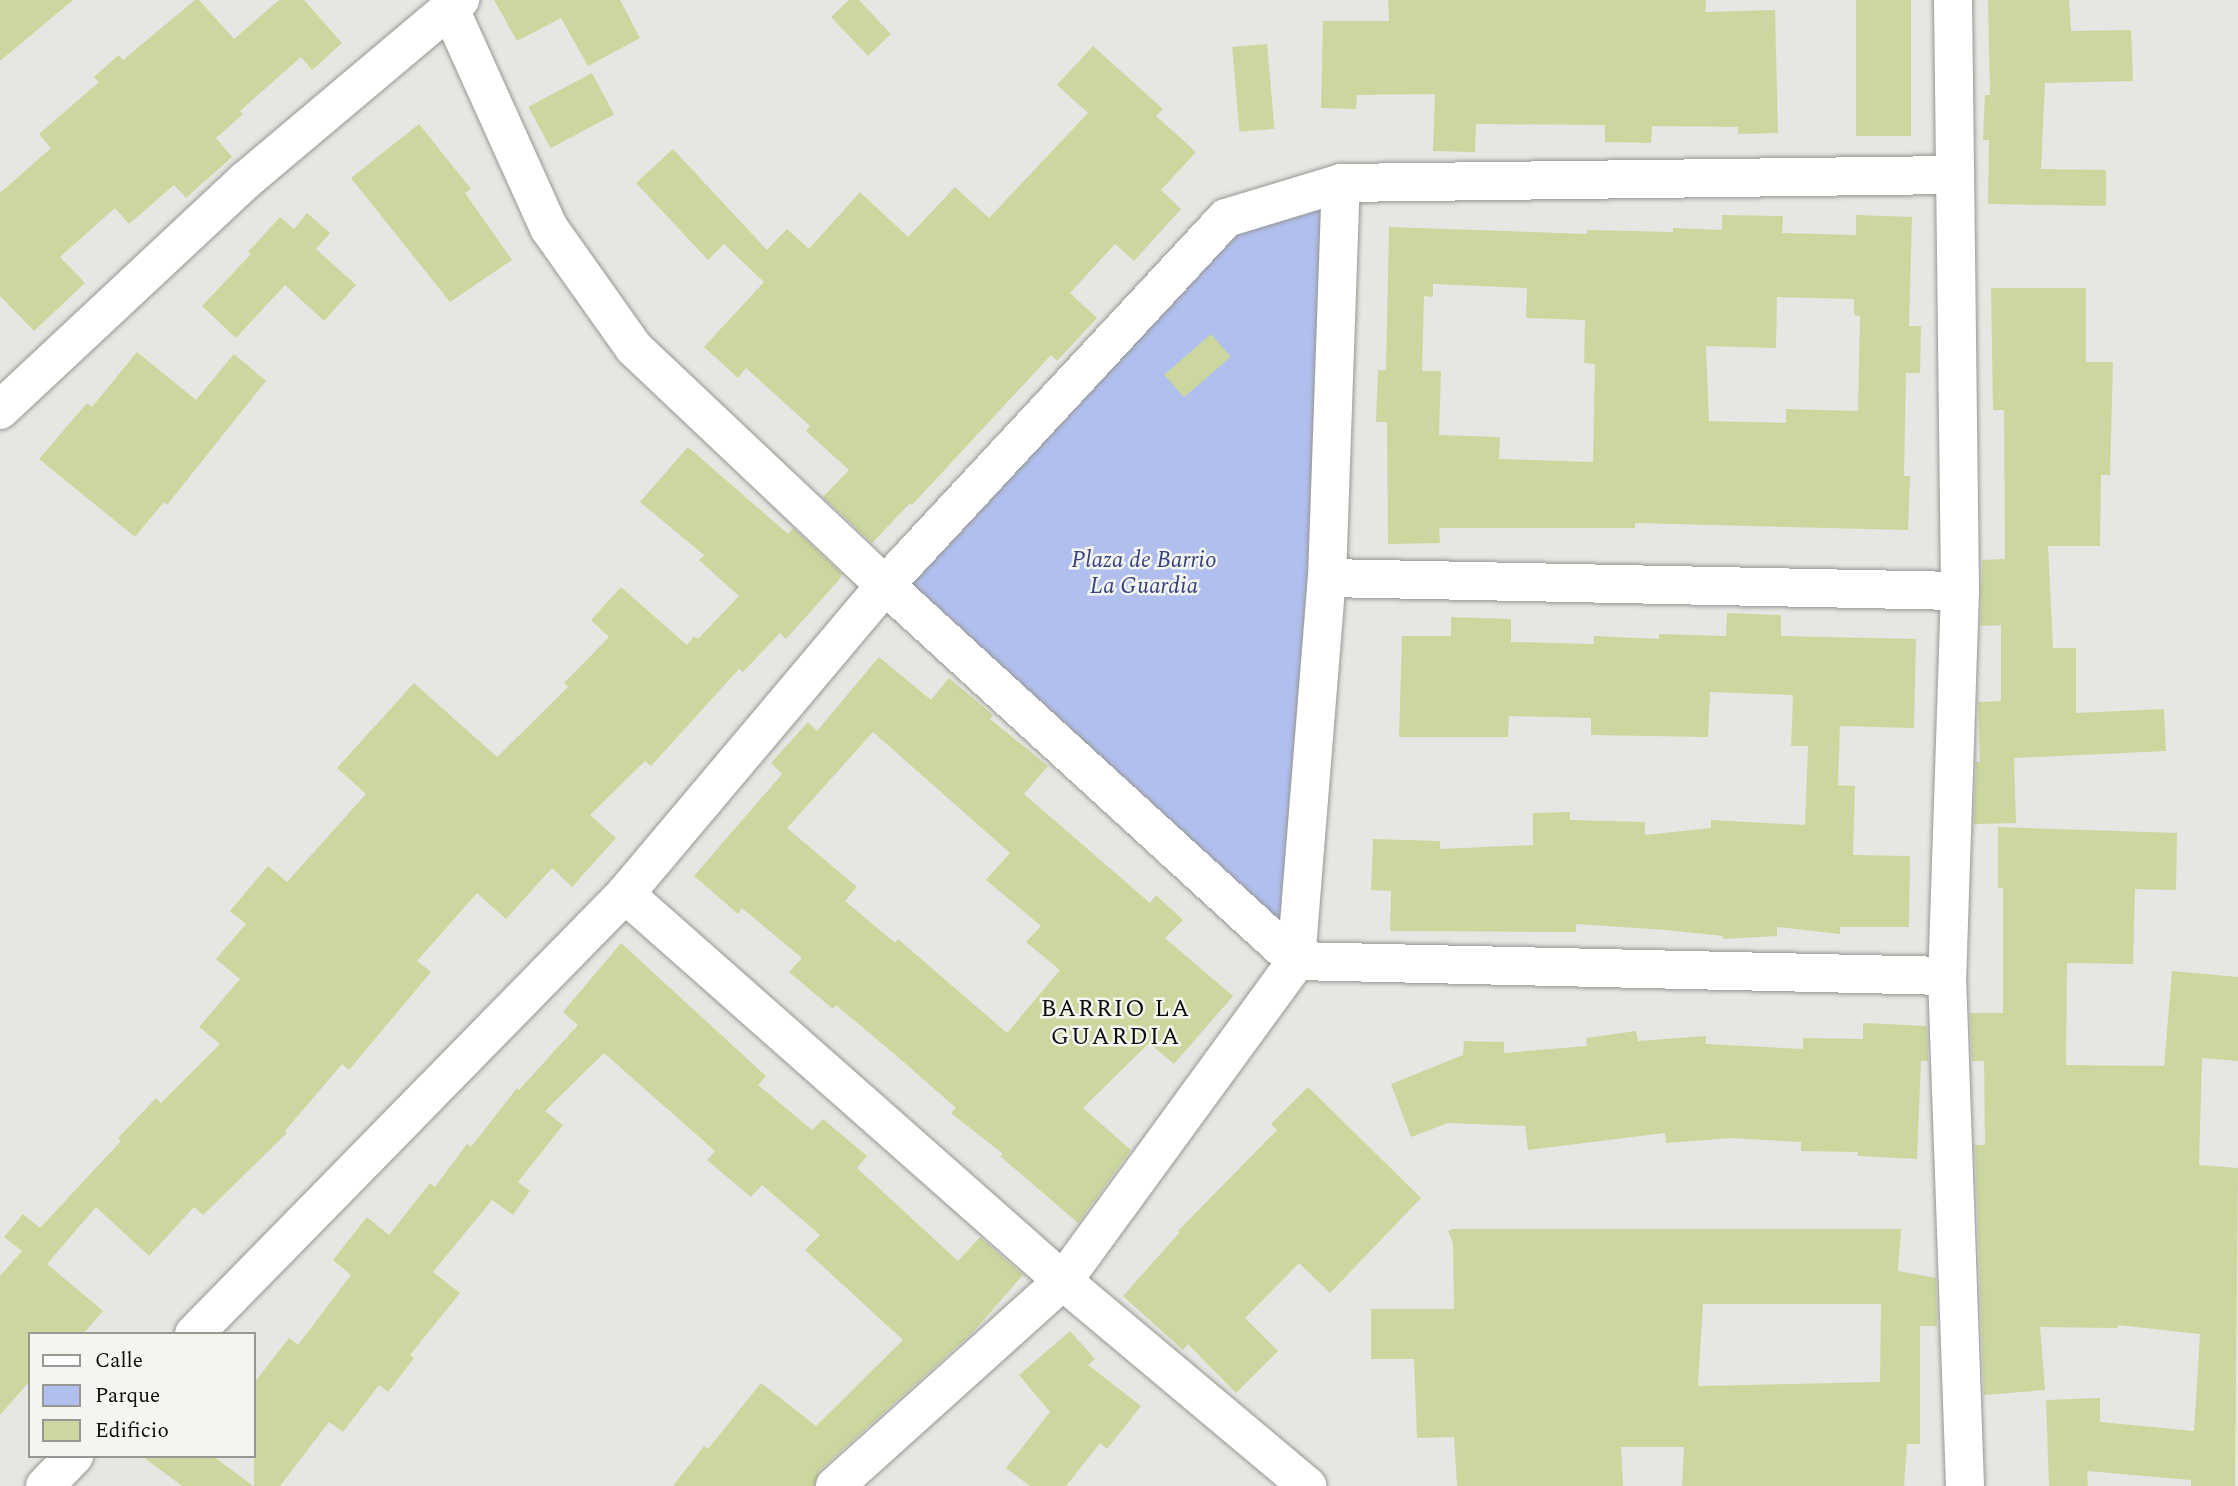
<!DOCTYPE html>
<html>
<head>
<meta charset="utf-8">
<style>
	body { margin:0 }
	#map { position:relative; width:2238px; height:1486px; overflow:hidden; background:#e6e7e2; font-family:Spectral,serif }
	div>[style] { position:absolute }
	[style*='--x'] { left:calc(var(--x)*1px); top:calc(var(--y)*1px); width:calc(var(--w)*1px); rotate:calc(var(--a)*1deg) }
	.green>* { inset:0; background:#b1bfee }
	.building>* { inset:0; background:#cbd79e; transform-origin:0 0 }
	.roads { filter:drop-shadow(0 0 2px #969792) drop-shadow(0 0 2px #969792) }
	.street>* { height:38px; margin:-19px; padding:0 19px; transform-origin:19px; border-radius:19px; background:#fff }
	span { translate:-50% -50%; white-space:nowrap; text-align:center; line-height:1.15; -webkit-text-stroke:5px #f3f5ef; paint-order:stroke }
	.park-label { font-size:23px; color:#364281; font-style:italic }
	.neighbourhood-label { font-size:24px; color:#0c0d0b; letter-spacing:2px }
	.legend { position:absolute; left:28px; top:1332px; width:228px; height:126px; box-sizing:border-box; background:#f3f5ef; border:2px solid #979894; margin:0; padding:9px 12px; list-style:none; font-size:21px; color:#0c0d0b }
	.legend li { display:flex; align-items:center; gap:14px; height:35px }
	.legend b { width:35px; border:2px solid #979894 }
</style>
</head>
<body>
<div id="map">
	<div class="green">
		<div style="clip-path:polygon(1341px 183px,1296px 961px,885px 585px,1226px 218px)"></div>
	</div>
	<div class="building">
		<div style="clip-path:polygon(0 0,73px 0,0 61px)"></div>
		<div style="clip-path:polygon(195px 0,199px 0,234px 39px,279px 0,304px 0,342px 43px,312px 70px,301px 57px,240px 111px,243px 114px,216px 138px,232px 157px,186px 198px,174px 185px,129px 224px,115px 208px,60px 257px,85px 283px,34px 331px,0 296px,0 193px,51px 148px,39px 134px,99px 82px,94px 77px,119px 55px,123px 60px)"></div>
		<div style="clip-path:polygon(494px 0,620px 0,640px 38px,588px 66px,561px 18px,517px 41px)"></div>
		<div style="clip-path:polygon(849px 0,859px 0,891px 34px,868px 56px,831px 17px)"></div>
		<div style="clip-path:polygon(1388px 0,1706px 0,1705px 12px,1775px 10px,1778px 133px,1738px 134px,1738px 127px,1652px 126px,1651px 143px,1605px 142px,1605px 125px,1476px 124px,1475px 152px,1433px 151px,1435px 94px,1357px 95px,1356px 109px,1321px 108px,1323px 21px,1389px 21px)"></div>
		<div style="left:1856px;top:0;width:55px;height:136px"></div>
		<div style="clip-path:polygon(1988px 0,2069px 0,2071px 31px,2131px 30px,2133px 81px,2045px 83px,2041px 169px,2106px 170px,2106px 206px,1988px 204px,1989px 140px,1983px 140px,1985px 95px,1990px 95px)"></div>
		<div style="left:1267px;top:44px;width:85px;height:35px;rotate:85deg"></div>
		<div style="clip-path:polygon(1093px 46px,1163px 109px,1156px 116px,1196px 152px,1161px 190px,1181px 209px,1134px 261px,1115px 244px,1070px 293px,1097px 318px,1057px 361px,1051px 355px,912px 505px,910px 503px,872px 543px,823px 497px,849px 470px,806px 431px,810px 426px,746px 368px,738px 378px,704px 347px,764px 282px,724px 244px,708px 260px,636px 183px,673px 149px,767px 250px,787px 229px,809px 249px,860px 192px,908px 237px,955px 187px,989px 218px,1088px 113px,1057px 85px)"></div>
		<div style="left:592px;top:73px;width:47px;height:72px;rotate:62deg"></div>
		<div style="clip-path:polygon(419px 124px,471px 189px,465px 193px,512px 260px,450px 302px,351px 178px)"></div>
		<div style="clip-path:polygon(307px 213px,330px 233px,316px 249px,356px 285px,324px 321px,285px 285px,236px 338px,202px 306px,251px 254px,248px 252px,280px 217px,294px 229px)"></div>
		<div style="clip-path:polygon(evenodd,1722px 215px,1783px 216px,1782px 233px,1856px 235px,1856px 215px,1912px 217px,1909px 326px,1921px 326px,1920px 373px,1906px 373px,1904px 476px,1910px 476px,1908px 530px,1635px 523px,1635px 528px,1439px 528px,1440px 543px,1388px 544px,1387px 422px,1376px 422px,1378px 370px,1386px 370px,1389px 227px,1587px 234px,1587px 230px,1673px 232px,1673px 228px,1722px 230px,1722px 215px,1433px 284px,1527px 288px,1526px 318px,1585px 320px,1584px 363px,1595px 364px,1593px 462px,1499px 459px,1500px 437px,1439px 435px,1441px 371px,1422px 371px,1424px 296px,1433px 297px,1433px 284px,1722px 215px,1777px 297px,1854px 299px,1854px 315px,1860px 316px,1858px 411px,1786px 409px,1786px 423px,1709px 421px,1706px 346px,1776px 348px,1777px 297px)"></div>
		<div style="clip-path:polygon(1991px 288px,2086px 288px,2086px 362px,2113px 362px,2110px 475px,2101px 475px,2100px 546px,2048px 546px,2053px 648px,2076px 648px,2076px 713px,2164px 709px,2166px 751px,2014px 758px,2016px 823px,1974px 824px,1976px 762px,1980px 762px,1978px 702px,2001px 701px,2001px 625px,1981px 626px,1982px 560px,2005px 559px,2004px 410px,1993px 410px)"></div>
		<div style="left:1211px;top:334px;width:30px;height:62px;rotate:49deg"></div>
		<div style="clip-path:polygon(137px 352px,196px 400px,234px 354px,266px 381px,167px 505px,164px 502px,135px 537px,39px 459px,87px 403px,92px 407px)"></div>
		<div style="clip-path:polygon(688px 447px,788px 534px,793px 528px,842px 574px,839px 580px,786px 639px,780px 633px,743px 672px,739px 669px,651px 766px,645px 761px,590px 815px,616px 838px,572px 887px,552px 868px,506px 919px,477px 893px,417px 961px,431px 972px,349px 1070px,342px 1064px,285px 1131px,287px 1133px,203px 1215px,194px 1207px,149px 1256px,96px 1207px,47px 1264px,103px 1311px,83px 1334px,30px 1334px,30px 1381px,0 1415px,0 1276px,22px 1251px,4px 1237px,23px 1214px,40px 1228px,121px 1141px,118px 1138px,156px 1098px,161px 1103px,220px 1044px,199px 1027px,240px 979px,216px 959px,246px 924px,230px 911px,268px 866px,287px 882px,366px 794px,337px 768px,414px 683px,497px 757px,568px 687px,564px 683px,609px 637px,591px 620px,621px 587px,687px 645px,694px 636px,698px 639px,739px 596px,699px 560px,704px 555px,640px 502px)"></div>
		<div style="clip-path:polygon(1727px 613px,1781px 615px,1781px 636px,1916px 639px,1914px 728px,1840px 726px,1838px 785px,1855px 786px,1853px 855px,1910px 856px,1909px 927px,1840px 927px,1840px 934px,1777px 927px,1777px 936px,1723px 939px,1723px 936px,1667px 930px,1576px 924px,1576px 932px,1390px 931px,1391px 891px,1371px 890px,1373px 839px,1440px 841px,1440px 849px,1533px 845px,1533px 813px,1570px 812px,1570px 820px,1645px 822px,1645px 835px,1711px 828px,1711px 820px,1805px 825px,1808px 746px,1791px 746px,1793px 695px,1710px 692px,1708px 737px,1591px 735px,1591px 718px,1509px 716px,1508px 737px,1399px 737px,1402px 636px,1451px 636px,1451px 617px,1511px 619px,1511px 642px,1594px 644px,1594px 636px,1659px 639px,1659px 634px,1726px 636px)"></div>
		<div style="clip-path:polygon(evenodd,879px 657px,931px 700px,949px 678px,993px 715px,990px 719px,1048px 766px,1024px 794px,1150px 903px,1156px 895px,1183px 920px,1165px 938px,1233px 996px,1174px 1064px,1149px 1043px,1083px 1108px,1131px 1150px,1078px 1223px,1000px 1156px,1003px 1154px,951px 1113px,956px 1108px,899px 1058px,836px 1005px,833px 1009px,789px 972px,802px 958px,742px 908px,738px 914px,694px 876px,782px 774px,771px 763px,808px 722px,817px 731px,879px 657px,873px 732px,1010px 853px,986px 880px,1041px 926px,1026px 942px,1060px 970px,1007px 1033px,898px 939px,895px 943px,845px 901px,857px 887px,787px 828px,873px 732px)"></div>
		<div style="clip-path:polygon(1998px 827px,2177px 833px,2176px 890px,2135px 889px,2133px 964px,2067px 963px,2066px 1065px,2164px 1066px,2172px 971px,2238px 977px,2238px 1061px,2202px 1058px,2199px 1165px,2238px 1168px,2235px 1486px,2191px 1486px,2191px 1480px,2087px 1471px,2088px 1486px,2049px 1486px,2046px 1400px,2100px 1398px,2100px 1422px,2194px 1431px,2200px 1334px,2118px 1325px,2118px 1328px,2040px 1327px,2045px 1390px,1984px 1395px,1975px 1145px,1985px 1145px,1984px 1061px,1972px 1061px,1970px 1013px,2003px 1013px,2003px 888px,1998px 888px)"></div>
		<div style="clip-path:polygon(621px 943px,766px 1076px,758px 1085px,812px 1130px,823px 1119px,867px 1156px,857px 1168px,958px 1261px,980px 1237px,1023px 1275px,973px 1332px,820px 1470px,814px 1486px,673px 1486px,704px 1446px,708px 1449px,761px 1383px,816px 1426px,903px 1340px,805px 1250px,820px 1235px,762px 1185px,751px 1197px,707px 1160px,715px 1151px,604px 1053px,545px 1111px,563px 1125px,518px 1182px,530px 1191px,513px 1215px,492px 1200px,433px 1272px,460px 1293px,410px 1355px,414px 1358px,388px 1392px,379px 1385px,343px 1432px,329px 1422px,280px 1486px,254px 1486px,254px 1383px,289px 1338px,298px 1345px,351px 1275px,333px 1260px,367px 1217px,389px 1235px,430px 1183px,435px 1187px,467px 1144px,471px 1147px,517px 1088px,519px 1090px,578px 1025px,563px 1012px)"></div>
		<div style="clip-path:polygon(1863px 1023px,1927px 1026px,1928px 1061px,1921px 1061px,1917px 1159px,1858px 1156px,1858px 1152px,1801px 1151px,1801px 1142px,1732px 1138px,1666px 1143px,1665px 1133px,1528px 1150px,1525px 1126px,1448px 1123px,1411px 1137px,1391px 1084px,1463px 1055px,1464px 1041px,1504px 1042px,1504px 1053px,1587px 1046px,1586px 1038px,1636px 1031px,1638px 1041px,1706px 1036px,1706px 1044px,1803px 1049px,1803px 1038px,1863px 1039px)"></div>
		<div style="clip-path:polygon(1308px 1087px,1421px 1198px,1330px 1293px,1299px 1263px,1245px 1318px,1278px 1351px,1236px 1393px,1188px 1344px,1183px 1350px,1123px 1296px,1180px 1232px,1178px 1231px,1277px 1130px,1271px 1124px)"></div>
		<div style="clip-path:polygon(evenodd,1453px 1229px,1901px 1229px,1898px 1271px,1936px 1278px,1937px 1326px,1920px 1326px,1920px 1444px,1907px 1444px,1904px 1486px,1682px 1486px,1684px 1447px,1621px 1447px,1623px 1486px,1457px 1486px,1454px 1437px,1417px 1438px,1414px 1359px,1371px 1359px,1371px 1309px,1454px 1309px,1453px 1243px,1448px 1231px,1453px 1229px,1703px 1304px,1881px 1304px,1880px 1382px,1698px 1386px,1703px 1304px)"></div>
		<div style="clip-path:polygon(1070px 1331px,1095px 1359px,1088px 1365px,1141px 1406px,1107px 1449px,1100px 1443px,1066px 1486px,1030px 1486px,1006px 1468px,1050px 1412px,1019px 1375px)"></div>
		<div style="clip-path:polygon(142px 1456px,213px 1456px,253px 1486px,182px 1486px)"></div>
	</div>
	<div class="roads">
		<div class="street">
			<div style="--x:1953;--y:0;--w:591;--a:89.32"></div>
			<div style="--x:1960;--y:591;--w:385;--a:91.9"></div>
			<div style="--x:1947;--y:976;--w:510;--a:87.98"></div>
			<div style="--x:450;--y:9;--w:240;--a:65.7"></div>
			<div style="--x:549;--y:228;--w:147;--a:54.7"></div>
			<div style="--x:634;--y:348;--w:345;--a:43.4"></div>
			<div style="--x:885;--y:585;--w:557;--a:42.45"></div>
			<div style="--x:1296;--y:961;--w:651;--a:1.32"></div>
			<div style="--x:0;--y:410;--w:337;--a:-43.1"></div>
			<div style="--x:246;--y:180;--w:280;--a:-40.1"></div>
			<div style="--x:1327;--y:578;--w:633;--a:1.18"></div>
			<div style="--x:625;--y:894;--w:584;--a:41.46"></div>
			<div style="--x:1063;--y:1281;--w:319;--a:40"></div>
			<div style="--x:194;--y:1334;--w:616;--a:-45.59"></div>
			<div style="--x:625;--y:894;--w:404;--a:-49.9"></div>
			<div style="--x:885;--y:585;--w:501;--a:-47.1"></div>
			<div style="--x:1226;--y:218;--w:120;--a:-16.9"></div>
			<div style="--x:1341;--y:183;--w:613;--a:-0.75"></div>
			<div style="--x:45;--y:1486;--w:42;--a:-46"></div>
			<div style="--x:835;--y:1486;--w:307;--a:-42"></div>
			<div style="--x:1063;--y:1281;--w:396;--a:-53.9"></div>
			<div style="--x:1296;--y:961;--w:384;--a:-85.4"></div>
			<div style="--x:1327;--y:578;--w:395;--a:-88"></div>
		</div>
	</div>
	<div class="park-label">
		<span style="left:1144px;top:574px">Plaza de Barrio<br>La Guardia</span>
	</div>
	<div class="neighbourhood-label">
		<span style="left:1116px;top:1024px">BARRIO LA<br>GUARDIA</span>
	</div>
	<ul class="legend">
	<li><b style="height:9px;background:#fff"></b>Calle</li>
	<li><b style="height:19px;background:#b1bfee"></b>Parque</li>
	<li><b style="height:19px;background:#cbd79e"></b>Edificio</li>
	</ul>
</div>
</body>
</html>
